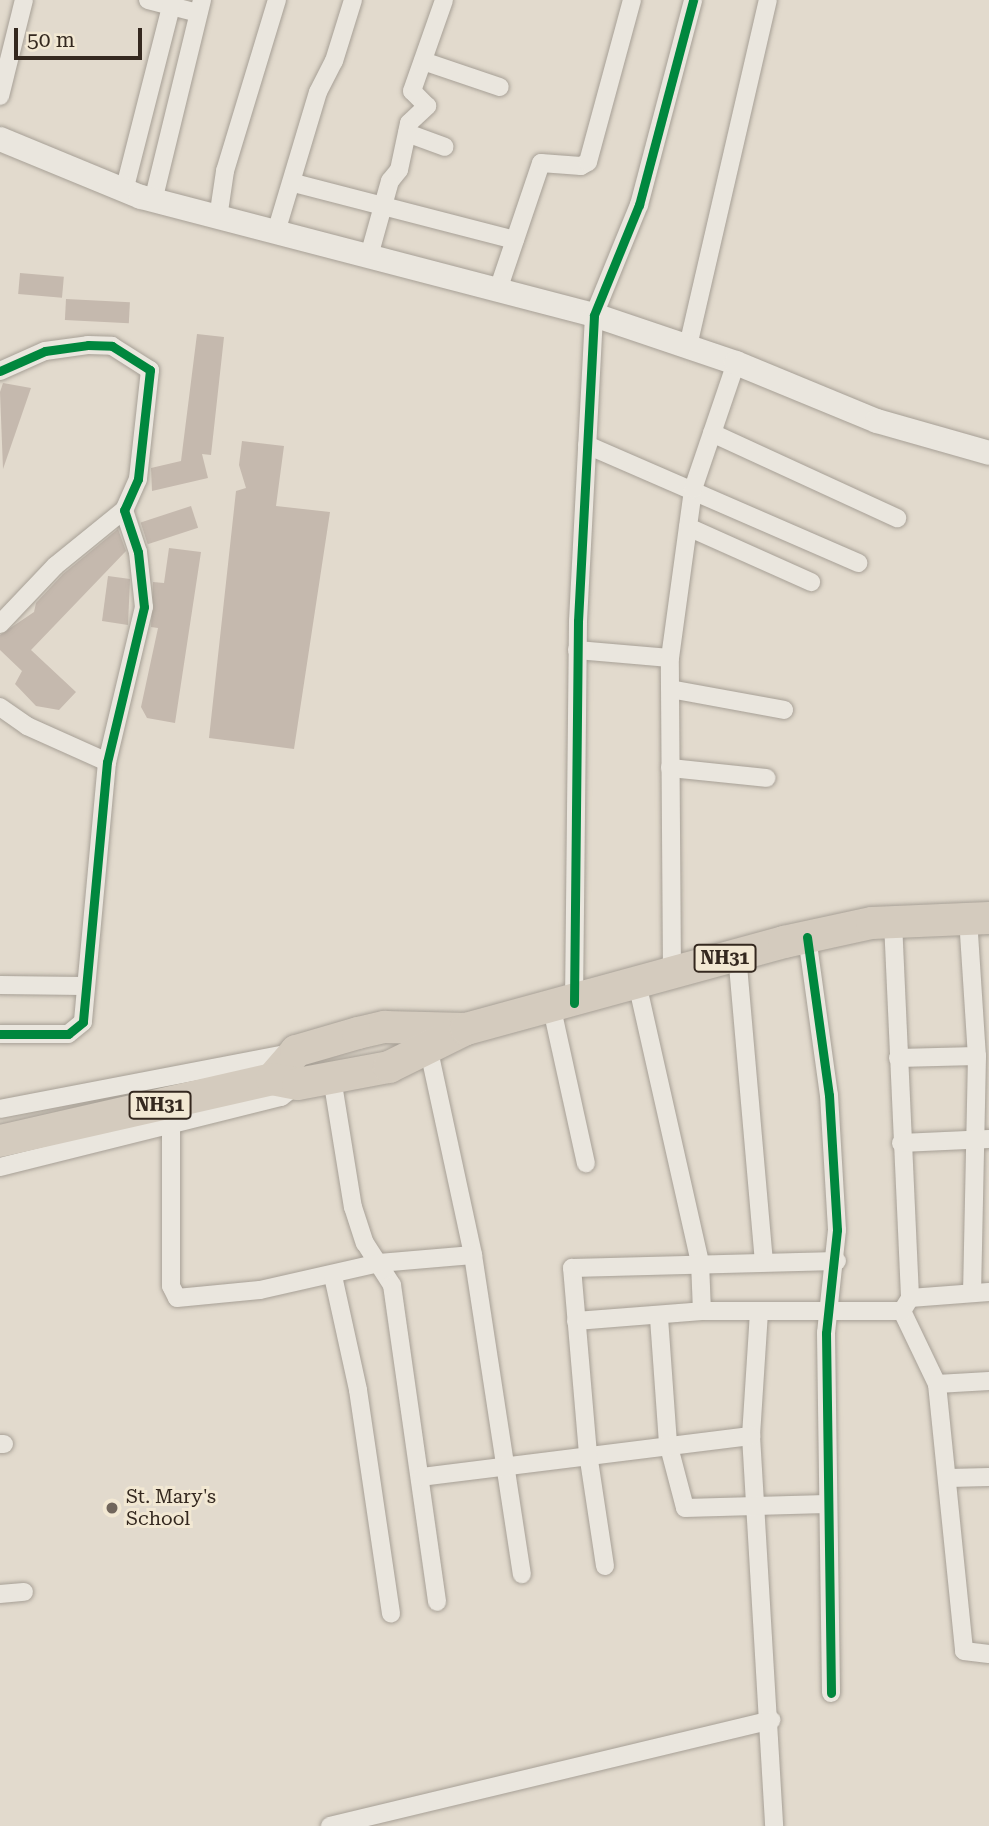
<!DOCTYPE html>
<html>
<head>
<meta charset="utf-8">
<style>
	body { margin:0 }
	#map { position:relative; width:989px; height:1826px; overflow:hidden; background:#e2dacd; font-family:"Roboto Serif",serif }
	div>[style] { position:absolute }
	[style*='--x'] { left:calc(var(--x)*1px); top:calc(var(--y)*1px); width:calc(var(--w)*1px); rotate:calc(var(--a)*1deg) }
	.building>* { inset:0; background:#c5b9ae; transform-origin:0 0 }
	.roads { filter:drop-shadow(0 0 2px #a7a096) drop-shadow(0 0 2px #a7a096) }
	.street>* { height:18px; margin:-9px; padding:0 9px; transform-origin:9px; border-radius:9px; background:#eae6de }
	.secondary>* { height:24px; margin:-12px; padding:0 12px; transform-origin:12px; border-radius:12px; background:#eae6de }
	.highway>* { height:32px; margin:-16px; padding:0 16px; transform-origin:16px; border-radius:16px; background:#d4cbbe }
	.cycleway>* { height:9px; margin:-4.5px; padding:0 4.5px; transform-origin:4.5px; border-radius:4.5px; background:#00873e }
	.dots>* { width:19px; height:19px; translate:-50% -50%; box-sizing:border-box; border:4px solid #f2e8d3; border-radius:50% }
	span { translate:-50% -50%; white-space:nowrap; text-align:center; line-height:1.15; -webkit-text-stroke:6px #f2e8d3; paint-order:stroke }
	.shield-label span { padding:2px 5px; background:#f2e8d3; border:2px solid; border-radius:5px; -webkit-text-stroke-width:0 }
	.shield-label { font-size:18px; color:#34281f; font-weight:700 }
	.poi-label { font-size:19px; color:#34281f }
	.left { translate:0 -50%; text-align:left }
	.scale { position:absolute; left:14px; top:28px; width:128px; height:32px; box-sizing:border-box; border:4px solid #34281f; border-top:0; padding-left:9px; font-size:21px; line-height:24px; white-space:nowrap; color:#34281f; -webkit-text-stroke:5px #f2e8d3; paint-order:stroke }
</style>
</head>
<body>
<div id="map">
	<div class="building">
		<div style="left:20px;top:273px;width:44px;height:21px;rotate:5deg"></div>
		<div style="left:66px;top:299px;width:64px;height:21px;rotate:3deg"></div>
		<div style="clip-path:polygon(197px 334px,224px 337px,211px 455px,202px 454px,208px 478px,152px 491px,151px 468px,181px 461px)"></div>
		<div style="clip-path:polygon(3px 383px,31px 388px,3px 469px,0 392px)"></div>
		<div style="clip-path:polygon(242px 441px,284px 446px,276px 506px,330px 512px,294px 749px,209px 738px,236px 491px,246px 488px,239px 465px)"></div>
		<div style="left:191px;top:506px;width:23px;height:53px;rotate:72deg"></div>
		<div style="clip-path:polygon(118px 529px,126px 551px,31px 650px,76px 692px,59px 710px,36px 706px,15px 684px,22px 671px,0 650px,0 635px,34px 612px,36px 603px,63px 574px)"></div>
		<div style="clip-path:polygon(169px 548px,201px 552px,175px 723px,147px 718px,141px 707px,158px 628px,151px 627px,153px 582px,164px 583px)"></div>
		<div style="clip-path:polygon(108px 576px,130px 579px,128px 625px,102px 621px)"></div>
	</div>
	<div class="roads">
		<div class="street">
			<div style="--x:148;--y:0;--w:52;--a:14.6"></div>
			<div style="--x:423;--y:61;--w:81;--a:18.7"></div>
			<div style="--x:0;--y:96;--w:99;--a:-76"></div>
			<div style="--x:407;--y:133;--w:40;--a:20.2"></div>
			<div style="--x:294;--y:183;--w:228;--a:14.5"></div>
			<div style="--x:124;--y:191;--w:191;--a:-75.7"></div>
			<div style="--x:153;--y:201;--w:207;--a:-76.3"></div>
			<div style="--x:218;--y:218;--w:48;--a:-81.5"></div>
			<div style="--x:225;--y:171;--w:179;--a:-73.1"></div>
			<div style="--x:276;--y:232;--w:146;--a:-73.3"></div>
			<div style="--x:318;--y:92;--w:35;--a:-63"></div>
			<div style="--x:334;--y:61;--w:64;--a:-72.7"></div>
			<div style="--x:369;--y:256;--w:78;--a:-74.4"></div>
			<div style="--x:390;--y:181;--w:14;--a:-51"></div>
			<div style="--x:399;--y:170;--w:48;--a:-78"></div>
			<div style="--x:409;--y:123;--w:25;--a:-43"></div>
			<div style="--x:427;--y:106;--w:21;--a:-135"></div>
			<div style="--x:412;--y:91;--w:96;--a:-70.6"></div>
			<div style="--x:498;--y:290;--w:134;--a:-71.3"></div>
			<div style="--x:541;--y:163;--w:40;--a:4.3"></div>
			<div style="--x:581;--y:166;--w:8;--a:-30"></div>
			<div style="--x:588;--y:162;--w:168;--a:-74.8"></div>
			<div style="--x:688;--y:346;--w:355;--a:-77"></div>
			<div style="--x:0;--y:371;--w:49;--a:-24"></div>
			<div style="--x:45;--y:351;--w:43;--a:-7.9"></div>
			<div style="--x:88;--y:345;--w:24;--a:2"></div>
			<div style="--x:112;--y:346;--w:45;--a:32.3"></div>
			<div style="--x:150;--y:370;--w:110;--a:96.3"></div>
			<div style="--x:138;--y:479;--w:34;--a:114"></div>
			<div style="--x:124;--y:510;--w:44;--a:71.6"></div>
			<div style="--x:138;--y:552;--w:55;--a:83.8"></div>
			<div style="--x:144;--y:607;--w:159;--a:103.4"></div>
			<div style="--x:107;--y:762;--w:261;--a:95.3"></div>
			<div style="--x:83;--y:1022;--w:19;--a:141"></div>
			<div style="--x:68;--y:1034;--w:68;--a:180"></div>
			<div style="--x:712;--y:433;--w:204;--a:24.7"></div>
			<div style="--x:587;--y:445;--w:296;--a:23.5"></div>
			<div style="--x:688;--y:527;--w:135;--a:24.1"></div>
			<div style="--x:0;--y:624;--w:80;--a:-46.5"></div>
			<div style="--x:55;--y:566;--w:89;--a:-39.1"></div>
			<div style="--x:577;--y:650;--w:93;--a:4.9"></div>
			<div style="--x:670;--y:689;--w:116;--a:10.4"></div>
			<div style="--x:0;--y:707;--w:33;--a:35"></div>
			<div style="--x:27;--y:726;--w:88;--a:24.2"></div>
			<div style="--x:670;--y:768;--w:97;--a:5.9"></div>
			<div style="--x:968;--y:918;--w:138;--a:86.3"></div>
			<div style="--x:977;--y:1056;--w:236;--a:91.2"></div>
			<div style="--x:893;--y:922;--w:376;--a:87.4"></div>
			<div style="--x:807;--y:937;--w:160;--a:82.1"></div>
			<div style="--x:829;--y:1095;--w:135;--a:86.6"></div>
			<div style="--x:837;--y:1230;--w:104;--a:96.1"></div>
			<div style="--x:826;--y:1333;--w:360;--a:89.2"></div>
			<div style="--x:737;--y:954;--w:309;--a:85"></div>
			<div style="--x:672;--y:974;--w:316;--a:-90.4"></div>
			<div style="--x:670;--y:658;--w:171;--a:-82.2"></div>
			<div style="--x:693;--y:489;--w:133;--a:-71.2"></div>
			<div style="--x:637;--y:983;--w:286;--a:77.3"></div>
			<div style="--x:700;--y:1262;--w:49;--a:87.7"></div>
			<div style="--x:0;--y:985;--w:83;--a:0.7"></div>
			<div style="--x:574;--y:1003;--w:382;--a:-89.4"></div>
			<div style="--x:578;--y:621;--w:306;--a:-87"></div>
			<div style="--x:594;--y:315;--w:119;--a:-67.8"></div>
			<div style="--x:639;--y:205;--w:212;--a:-75.2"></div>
			<div style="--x:552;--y:1009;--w:158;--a:77.6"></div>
			<div style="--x:429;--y:1051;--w:209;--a:77.8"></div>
			<div style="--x:473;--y:1255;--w:323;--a:81.3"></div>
			<div style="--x:898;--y:1058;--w:79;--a:-1.5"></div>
			<div style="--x:332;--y:1078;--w:131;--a:80.8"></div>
			<div style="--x:353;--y:1207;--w:38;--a:72"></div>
			<div style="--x:365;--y:1243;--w:50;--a:57.3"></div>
			<div style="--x:392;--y:1285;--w:320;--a:81.9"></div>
			<div style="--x:0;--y:1109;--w:300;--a:-10.9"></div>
			<div style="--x:171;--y:1122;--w:164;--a:90"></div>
			<div style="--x:171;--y:1286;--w:13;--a:63"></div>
			<div style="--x:177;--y:1298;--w:83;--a:-5.5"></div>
			<div style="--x:260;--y:1290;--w:122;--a:-12.8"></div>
			<div style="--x:379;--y:1263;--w:94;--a:-4.9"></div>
			<div style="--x:901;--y:1143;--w:88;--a:-2.6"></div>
			<div style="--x:0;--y:1167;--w:290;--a:-14"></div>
			<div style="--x:281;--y:1097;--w:21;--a:-37"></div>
			<div style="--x:333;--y:1276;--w:117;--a:77.6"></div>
			<div style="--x:358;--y:1390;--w:226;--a:81.6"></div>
			<div style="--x:902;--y:1311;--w:81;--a:64.4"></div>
			<div style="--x:937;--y:1384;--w:268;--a:84.2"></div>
			<div style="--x:964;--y:1651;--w:25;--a:7"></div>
			<div style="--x:759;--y:1312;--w:124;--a:93.7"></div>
			<div style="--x:751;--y:1436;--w:391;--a:86.6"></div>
			<div style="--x:659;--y:1318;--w:125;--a:85.9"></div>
			<div style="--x:668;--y:1443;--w:67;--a:75.3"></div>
			<div style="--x:685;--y:1508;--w:141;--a:-1.6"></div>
			<div style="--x:576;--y:1321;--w:126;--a:-4.5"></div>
			<div style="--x:702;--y:1311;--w:200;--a:0"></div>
			<div style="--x:902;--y:1311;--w:15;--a:-58"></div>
			<div style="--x:910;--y:1298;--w:79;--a:-4.3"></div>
			<div style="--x:937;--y:1384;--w:52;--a:-3.3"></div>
			<div style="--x:0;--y:1444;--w:4;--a:0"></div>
			<div style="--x:421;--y:1477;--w:333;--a:-7.1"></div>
			<div style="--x:949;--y:1478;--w:40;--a:-1.4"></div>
			<div style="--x:605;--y:1566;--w:113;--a:-98.6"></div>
			<div style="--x:588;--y:1454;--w:187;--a:-94.9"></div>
			<div style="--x:572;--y:1268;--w:265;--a:-1.5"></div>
			<div style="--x:0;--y:1594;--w:24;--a:-5"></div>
			<div style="--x:330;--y:1826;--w:454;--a:-13.5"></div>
		</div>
		<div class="secondary">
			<div style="--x:0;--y:139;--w:152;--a:22.4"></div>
			<div style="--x:141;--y:197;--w:468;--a:14.6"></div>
			<div style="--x:594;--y:315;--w:150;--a:18.7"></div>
			<div style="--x:736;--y:363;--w:152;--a:22.4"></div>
			<div style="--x:877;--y:421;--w:116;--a:15.9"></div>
		</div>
		<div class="highway">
			<div style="--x:272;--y:1079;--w:37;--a:-49"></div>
			<div style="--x:296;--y:1051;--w:65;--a:-16.2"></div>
			<div style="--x:358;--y:1033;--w:28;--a:-13"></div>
			<div style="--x:385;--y:1027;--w:81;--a:1.4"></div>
			<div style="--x:0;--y:1141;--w:279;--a:-12.8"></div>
			<div style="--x:272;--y:1079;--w:26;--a:11"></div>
			<div style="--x:298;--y:1084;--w:93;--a:-10.6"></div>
			<div style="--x:389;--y:1067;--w:86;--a:-26.3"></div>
			<div style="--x:466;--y:1029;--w:330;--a:-15.3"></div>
			<div style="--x:784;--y:942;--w:90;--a:-12.2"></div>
			<div style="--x:872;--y:923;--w:117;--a:-2.4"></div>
		</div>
	</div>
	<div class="cycleway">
		<div style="--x:0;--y:371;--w:49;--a:-24"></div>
		<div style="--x:45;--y:351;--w:43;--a:-7.9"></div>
		<div style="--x:88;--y:345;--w:24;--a:2"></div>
		<div style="--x:112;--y:346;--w:45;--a:32.3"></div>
		<div style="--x:150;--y:370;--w:110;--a:96.3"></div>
		<div style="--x:138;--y:479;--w:34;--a:114"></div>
		<div style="--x:124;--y:510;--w:44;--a:71.6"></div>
		<div style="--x:138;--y:552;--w:55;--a:83.8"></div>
		<div style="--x:144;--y:607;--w:159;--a:103.4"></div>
		<div style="--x:107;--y:762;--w:261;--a:95.3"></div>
		<div style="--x:83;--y:1022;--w:19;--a:141"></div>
		<div style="--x:68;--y:1034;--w:68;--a:180"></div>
		<div style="--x:807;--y:937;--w:160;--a:82.1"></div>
		<div style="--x:829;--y:1095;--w:135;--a:86.6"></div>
		<div style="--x:837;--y:1230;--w:104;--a:96.1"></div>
		<div style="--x:826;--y:1333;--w:360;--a:89.2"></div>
		<div style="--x:574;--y:1003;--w:382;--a:-89.4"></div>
		<div style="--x:578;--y:621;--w:306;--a:-87"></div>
		<div style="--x:594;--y:315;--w:119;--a:-67.8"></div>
		<div style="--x:639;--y:205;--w:212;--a:-75.2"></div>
	</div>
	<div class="dots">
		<div style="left:112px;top:1508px;background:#71665c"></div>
	</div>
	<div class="shield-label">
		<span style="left:725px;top:958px">NH31</span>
		<span style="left:160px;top:1105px">NH31</span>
	</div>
	<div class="poi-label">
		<span class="left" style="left:126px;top:1508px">St. Mary's<br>School</span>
	</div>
	<div class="scale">50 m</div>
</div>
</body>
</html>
